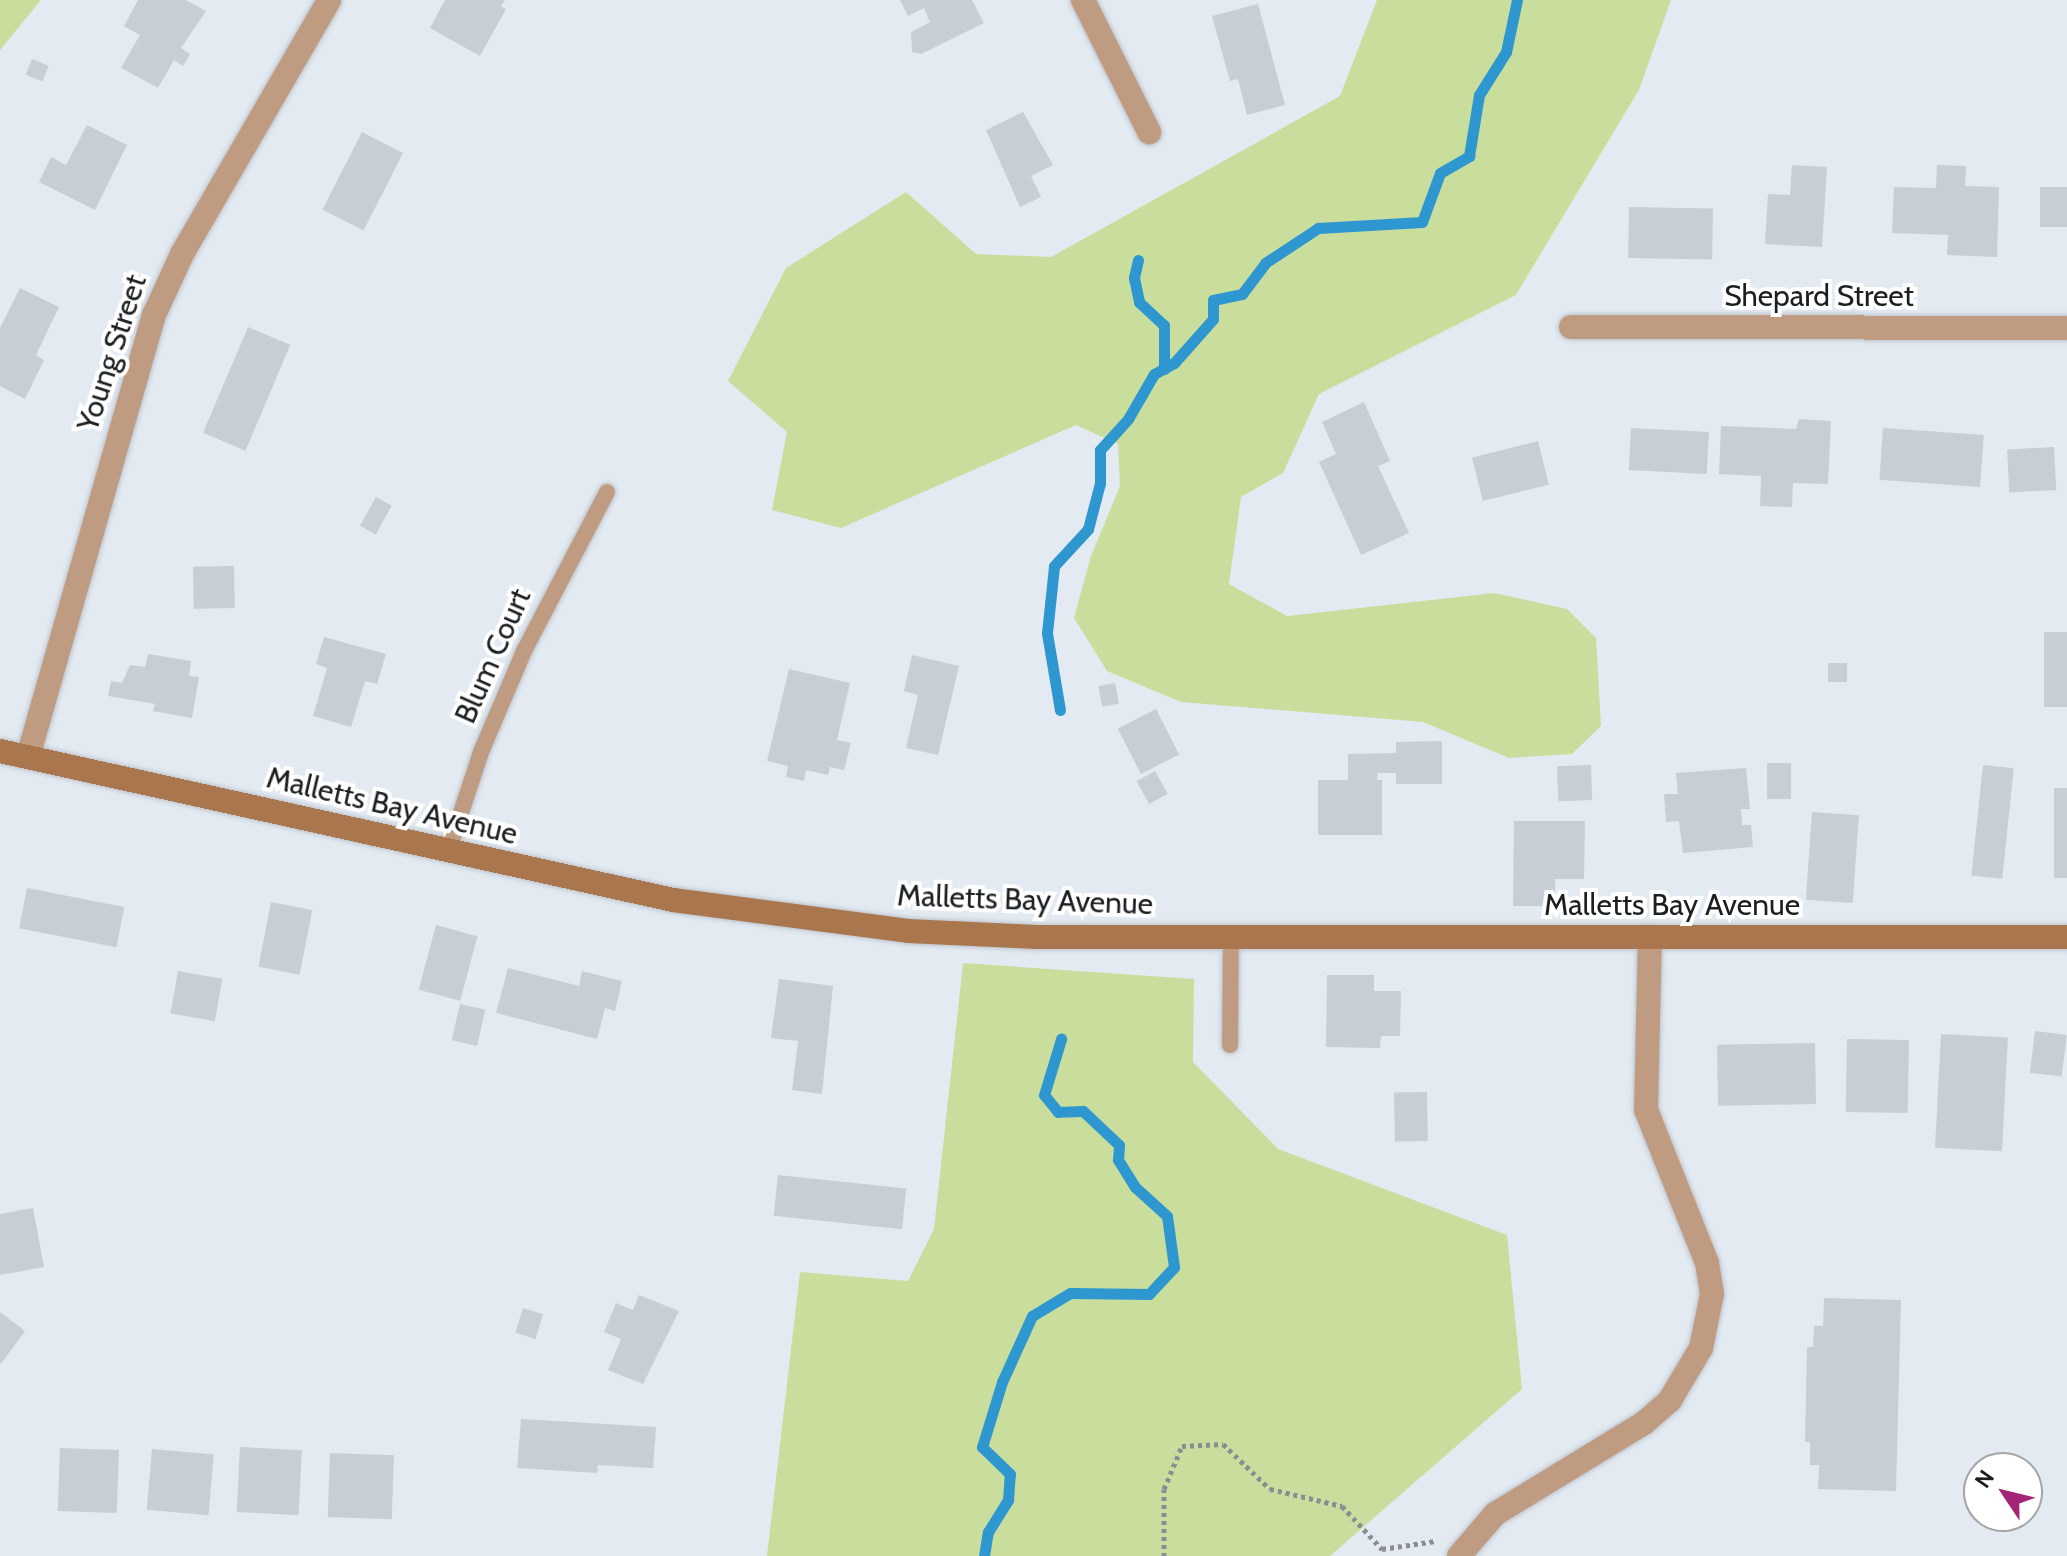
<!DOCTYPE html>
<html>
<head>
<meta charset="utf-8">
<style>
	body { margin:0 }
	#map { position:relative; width:2067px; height:1556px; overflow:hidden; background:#e3eaf2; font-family:Cabin,sans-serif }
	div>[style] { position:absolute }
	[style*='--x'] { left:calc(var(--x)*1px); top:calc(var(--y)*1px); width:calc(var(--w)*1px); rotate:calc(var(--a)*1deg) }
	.green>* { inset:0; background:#c9de9d }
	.stream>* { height:11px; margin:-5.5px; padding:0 5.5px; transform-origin:5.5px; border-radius:5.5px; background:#2f97d0 }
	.building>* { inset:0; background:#c7ced6; transform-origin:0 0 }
	.path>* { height:5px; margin-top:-2.5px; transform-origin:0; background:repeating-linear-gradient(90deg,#888e93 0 4px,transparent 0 8px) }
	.roads { filter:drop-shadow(0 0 2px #bfc5cd) drop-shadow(0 0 2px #bfc5cd) }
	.lane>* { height:16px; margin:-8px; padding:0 8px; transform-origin:8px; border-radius:8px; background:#bf9c81 }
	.street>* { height:24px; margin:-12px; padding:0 12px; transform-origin:12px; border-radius:12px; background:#bf9c81 }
	.secondary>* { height:24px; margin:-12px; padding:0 12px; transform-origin:12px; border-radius:12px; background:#a9764d }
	span { translate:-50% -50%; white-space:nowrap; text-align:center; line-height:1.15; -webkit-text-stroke:8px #fff; paint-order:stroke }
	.street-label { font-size:30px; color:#1c1f22 }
	.north { position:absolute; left:1963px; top:1452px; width:80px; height:80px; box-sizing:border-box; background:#fff; border:2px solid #a4a5a7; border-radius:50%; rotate:305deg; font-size:22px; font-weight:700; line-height:32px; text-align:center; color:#1c1f22 }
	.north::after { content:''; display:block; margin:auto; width:28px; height:36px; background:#a32577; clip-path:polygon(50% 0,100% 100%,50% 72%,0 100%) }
</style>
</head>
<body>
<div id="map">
	<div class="green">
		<div style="clip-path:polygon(0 0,41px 0,0 50px)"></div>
		<div style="clip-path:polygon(1377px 0,1671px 0,1639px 90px,1516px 295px,1319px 394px,1283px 473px,1241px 497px,1229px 584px,1287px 616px,1494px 593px,1567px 609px,1596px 638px,1601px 726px,1572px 754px,1509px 758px,1423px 722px,1181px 702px,1107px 671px,1074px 618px,1091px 556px,1120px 486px,1118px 444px,1076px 425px,841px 528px,772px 510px,787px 432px,728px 381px,786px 268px,906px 192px,976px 254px,1051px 257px,1340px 96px)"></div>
		<div style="clip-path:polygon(963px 963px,1194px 979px,1193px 1062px,1278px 1149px,1507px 1235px,1522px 1389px,1330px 1556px,767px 1556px,800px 1272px,908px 1281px,934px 1229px)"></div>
	</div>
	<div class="stream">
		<div style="--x:1138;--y:260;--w:18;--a:103"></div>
		<div style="--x:1134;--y:278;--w:25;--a:78"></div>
		<div style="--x:1139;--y:302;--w:34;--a:43"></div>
		<div style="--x:1164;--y:325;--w:44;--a:90"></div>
		<div style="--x:1060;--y:710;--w:78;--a:-99.6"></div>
		<div style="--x:1047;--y:633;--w:67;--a:-84"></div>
		<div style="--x:1054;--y:566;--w:50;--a:-47.4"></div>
		<div style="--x:1088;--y:529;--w:48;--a:-75.4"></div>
		<div style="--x:1100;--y:483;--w:33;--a:-90"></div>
		<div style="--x:1100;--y:450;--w:42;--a:-47.9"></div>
		<div style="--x:1128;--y:419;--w:52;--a:-60"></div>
		<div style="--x:1154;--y:374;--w:23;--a:-29"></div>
		<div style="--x:1174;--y:363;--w:59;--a:-48.4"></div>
		<div style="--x:1213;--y:319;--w:19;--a:-90"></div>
		<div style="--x:1213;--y:300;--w:30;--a:-12"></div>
		<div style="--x:1242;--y:294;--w:39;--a:-53"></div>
		<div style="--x:1265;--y:263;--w:64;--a:-33.4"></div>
		<div style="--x:1318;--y:228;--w:104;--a:-3.3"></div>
		<div style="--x:1422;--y:222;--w:52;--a:-69.8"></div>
		<div style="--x:1440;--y:173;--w:34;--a:-30"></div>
		<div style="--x:1469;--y:156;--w:62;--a:-80.7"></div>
		<div style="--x:1479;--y:95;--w:51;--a:-57.9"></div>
		<div style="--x:1506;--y:52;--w:53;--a:-78.1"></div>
		<div style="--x:984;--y:1556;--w:24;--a:-81"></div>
		<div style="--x:988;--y:1532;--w:38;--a:-58"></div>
		<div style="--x:1008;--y:1500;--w:26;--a:-86"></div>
		<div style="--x:1010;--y:1474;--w:39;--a:-136"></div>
		<div style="--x:982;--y:1447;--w:68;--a:-72.9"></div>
		<div style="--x:1002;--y:1382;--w:72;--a:-65.6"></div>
		<div style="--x:1032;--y:1316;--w:44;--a:-31.2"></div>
		<div style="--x:1070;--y:1293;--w:79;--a:0.7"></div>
		<div style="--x:1149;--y:1294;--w:37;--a:-47"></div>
		<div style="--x:1174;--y:1267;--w:51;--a:-97.8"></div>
		<div style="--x:1167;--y:1216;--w:43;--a:-137.8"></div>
		<div style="--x:1135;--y:1187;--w:32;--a:-122"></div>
		<div style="--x:1118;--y:1160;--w:15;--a:-86"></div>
		<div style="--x:1119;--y:1145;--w:50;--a:-136.6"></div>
		<div style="--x:1083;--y:1111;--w:25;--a:178"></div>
		<div style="--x:1058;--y:1112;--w:22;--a:-129"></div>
		<div style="--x:1044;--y:1095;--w:59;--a:-73.1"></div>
	</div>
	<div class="building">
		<div style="clip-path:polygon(138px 0,186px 0,206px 11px,181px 48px,190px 54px,183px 66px,174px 60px,158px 88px,121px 68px,140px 35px,124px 26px)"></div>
		<div style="clip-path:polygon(445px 0,505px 0,501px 6px,506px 9px,480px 56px,430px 28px)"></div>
		<div style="clip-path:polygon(900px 0,972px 0,984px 23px,921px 54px,912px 52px,911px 32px,930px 22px,924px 8px,908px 16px)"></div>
		<div style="clip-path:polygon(1258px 4px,1285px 105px,1247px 115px,1238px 79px,1230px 81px,1212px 16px)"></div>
		<div style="left:32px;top:59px;width:18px;height:17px;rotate:22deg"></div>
		<div style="clip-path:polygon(1023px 112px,1053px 165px,1031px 176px,1041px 197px,1020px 207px,986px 130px)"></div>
		<div style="clip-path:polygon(87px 125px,127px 145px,95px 210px,39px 182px,51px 157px,66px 165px)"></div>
		<div style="left:362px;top:132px;width:46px;height:87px;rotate:27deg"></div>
		<div style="clip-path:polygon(1792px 165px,1827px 167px,1822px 247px,1765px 244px,1768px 194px,1790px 195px)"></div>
		<div style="clip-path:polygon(1937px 165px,1966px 166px,1965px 186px,1999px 187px,1997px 257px,1947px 255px,1948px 235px,1892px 233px,1894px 187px,1936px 188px)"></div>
		<div style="left:2040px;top:187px;width:27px;height:40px"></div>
		<div style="left:1629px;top:207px;width:84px;height:51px;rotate:1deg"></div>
		<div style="clip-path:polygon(20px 288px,59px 307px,36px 355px,44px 360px,25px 399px,0 386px,0 328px)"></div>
		<div style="left:248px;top:327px;width:46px;height:115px;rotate:23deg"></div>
		<div style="clip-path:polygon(1364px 402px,1390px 461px,1378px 466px,1409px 533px,1361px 555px,1319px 462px,1336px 454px,1322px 422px)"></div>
		<div style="clip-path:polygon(1799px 419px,1831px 421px,1828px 484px,1793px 483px,1792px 507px,1760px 506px,1761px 476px,1719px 474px,1721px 426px,1796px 429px)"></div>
		<div style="left:1631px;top:428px;width:78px;height:42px;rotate:3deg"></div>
		<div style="left:1883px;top:428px;width:101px;height:52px;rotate:4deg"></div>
		<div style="left:1538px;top:441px;width:45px;height:68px;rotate:76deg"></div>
		<div style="left:2054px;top:447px;width:43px;height:47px;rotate:87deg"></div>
		<div style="left:376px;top:497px;width:18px;height:33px;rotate:29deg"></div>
		<div style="left:234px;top:566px;width:42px;height:41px;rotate:89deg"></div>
		<div style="left:2044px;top:632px;width:23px;height:75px"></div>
		<div style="clip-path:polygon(324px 637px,386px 654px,377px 684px,365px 681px,351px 727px,313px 716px,327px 668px,316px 664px)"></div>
		<div style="clip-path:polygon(148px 654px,191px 661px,189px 676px,199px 677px,192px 718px,153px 711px,155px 704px,108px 696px,111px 681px,122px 683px,130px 665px,145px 667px)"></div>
		<div style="clip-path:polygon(912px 655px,959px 666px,938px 755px,906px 748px,918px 695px,904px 691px)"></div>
		<div style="left:1847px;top:663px;width:19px;height:19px;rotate:90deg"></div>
		<div style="clip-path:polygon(789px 669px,850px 683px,837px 740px,851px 743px,844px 770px,830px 767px,828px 775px,806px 770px,804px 781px,786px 777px,788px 766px,767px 761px)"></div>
		<div style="left:1115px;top:683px;width:21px;height:17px;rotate:79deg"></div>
		<div style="left:1156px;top:709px;width:51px;height:43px;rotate:63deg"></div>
		<div style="clip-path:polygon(1442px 741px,1442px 784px,1396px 784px,1396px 773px,1378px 773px,1377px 780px,1382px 780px,1382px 835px,1318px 835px,1318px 780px,1348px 780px,1348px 754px,1396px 753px,1396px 742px)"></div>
		<div style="left:1767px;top:763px;width:24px;height:36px"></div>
		<div style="left:1591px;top:765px;width:35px;height:34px;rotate:88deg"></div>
		<div style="left:1983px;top:765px;width:31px;height:111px;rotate:6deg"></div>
		<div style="clip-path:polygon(1746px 768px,1750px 809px,1741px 809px,1742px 825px,1751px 825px,1753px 847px,1683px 853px,1679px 821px,1666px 822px,1664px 794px,1678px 794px,1676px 773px)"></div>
		<div style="left:1155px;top:771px;width:26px;height:21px;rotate:61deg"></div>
		<div style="left:2054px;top:788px;width:13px;height:90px"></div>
		<div style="left:1812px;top:812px;width:47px;height:88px;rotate:4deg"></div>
		<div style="clip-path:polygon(1514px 821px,1585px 821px,1584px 879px,1555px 879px,1555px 906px,1513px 906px)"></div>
		<div style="left:27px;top:888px;width:99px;height:41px;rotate:11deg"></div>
		<div style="left:271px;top:902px;width:42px;height:66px;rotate:11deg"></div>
		<div style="left:436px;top:925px;width:43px;height:67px;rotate:15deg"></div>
		<div style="clip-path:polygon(508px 968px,579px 986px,582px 971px,622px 981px,615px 1011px,605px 1008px,597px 1039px,496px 1013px)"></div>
		<div style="left:178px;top:971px;width:45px;height:43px;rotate:10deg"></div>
		<div style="clip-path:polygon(1327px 975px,1374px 975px,1374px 991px,1401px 991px,1400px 1036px,1381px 1036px,1380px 1048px,1326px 1047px)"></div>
		<div style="clip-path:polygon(779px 979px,833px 986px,822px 1094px,792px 1090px,798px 1041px,771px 1038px)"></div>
		<div style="left:460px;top:1004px;width:26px;height:37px;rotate:13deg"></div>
		<div style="left:2035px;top:1031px;width:32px;height:42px;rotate:7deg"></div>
		<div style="left:1941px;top:1034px;width:67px;height:114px;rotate:3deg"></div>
		<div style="left:1847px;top:1039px;width:62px;height:73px;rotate:1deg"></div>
		<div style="left:1815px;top:1043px;width:61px;height:98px;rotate:89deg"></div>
		<div style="left:1427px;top:1092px;width:49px;height:33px;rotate:89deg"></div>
		<div style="left:778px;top:1175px;width:129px;height:41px;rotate:6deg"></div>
		<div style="clip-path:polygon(33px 1208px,44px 1267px,0 1275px,0 1214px)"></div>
		<div style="clip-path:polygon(639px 1295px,679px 1311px,643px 1384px,608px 1370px,621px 1339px,604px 1332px,616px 1303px,633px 1310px)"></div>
		<div style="clip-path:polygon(1824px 1298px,1901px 1300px,1896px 1491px,1818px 1489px,1819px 1465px,1810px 1465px,1810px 1442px,1805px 1442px,1807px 1347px,1813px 1347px,1814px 1326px,1823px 1326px)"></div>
		<div style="left:523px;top:1308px;width:21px;height:26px;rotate:17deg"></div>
		<div style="clip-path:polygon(0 1312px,25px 1331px,0 1365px)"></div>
		<div style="clip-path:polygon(521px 1419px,656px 1427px,653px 1468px,598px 1465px,597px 1473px,517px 1468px)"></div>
		<div style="left:240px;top:1447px;width:62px;height:65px;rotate:3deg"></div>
		<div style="left:60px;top:1448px;width:59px;height:63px;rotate:2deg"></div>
		<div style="left:152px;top:1449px;width:62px;height:61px;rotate:5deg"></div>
		<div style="left:330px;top:1453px;width:64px;height:64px;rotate:2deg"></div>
	</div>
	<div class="path">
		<div style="--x:1164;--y:1556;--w:67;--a:-90"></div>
		<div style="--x:1164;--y:1489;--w:47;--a:-67.3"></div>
		<div style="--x:1182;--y:1446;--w:41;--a:-2.8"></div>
		<div style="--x:1223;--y:1444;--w:65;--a:43.8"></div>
		<div style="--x:1270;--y:1489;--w:74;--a:13.3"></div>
		<div style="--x:1342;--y:1506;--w:59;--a:47.1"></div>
		<div style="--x:1382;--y:1549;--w:54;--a:-8.6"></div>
	</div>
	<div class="roads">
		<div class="lane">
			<div style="--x:448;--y:852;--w:105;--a:-71.7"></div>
			<div style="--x:481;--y:752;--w:112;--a:-66.9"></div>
			<div style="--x:525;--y:649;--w:177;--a:-62.4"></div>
			<div style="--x:1230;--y:1045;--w:108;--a:-89.5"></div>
		</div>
		<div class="street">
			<div style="--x:1083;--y:0;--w:148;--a:63.4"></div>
			<div style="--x:1571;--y:327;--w:496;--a:0.1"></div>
			<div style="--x:28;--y:757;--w:460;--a:-74.1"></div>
			<div style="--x:154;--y:315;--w:67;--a:-65.3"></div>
			<div style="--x:182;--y:254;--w:293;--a:-59.9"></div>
			<div style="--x:1459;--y:1556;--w:55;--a:-49.4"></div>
			<div style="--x:1495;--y:1514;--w:175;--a:-31.4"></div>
			<div style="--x:1644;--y:1423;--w:35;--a:-41"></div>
			<div style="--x:1670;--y:1400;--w:61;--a:-59.2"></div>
			<div style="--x:1701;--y:1348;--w:55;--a:-78.5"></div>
			<div style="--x:1712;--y:1294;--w:31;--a:-99"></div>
			<div style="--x:1707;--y:1263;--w:165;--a:-111.7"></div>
			<div style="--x:1646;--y:1110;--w:173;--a:-88.7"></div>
		</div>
		<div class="secondary">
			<div style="--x:0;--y:751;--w:689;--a:12.48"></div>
			<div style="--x:673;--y:900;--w:237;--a:7.5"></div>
			<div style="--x:908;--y:931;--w:129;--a:2.7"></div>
			<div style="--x:1037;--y:937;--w:1030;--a:0"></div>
		</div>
	</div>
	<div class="street-label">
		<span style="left:1819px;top:296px">Shepard Street</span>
		<span style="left:112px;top:353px;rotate:-72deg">Young Street</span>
		<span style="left:493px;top:656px;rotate:-66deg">Blum Court</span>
		<span style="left:392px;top:806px;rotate:13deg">Malletts Bay Avenue</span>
		<span style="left:1025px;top:900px;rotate:2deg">Malletts Bay Avenue</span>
		<span style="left:1672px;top:905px">Malletts Bay Avenue</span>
	</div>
	<div class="north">N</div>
</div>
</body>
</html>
